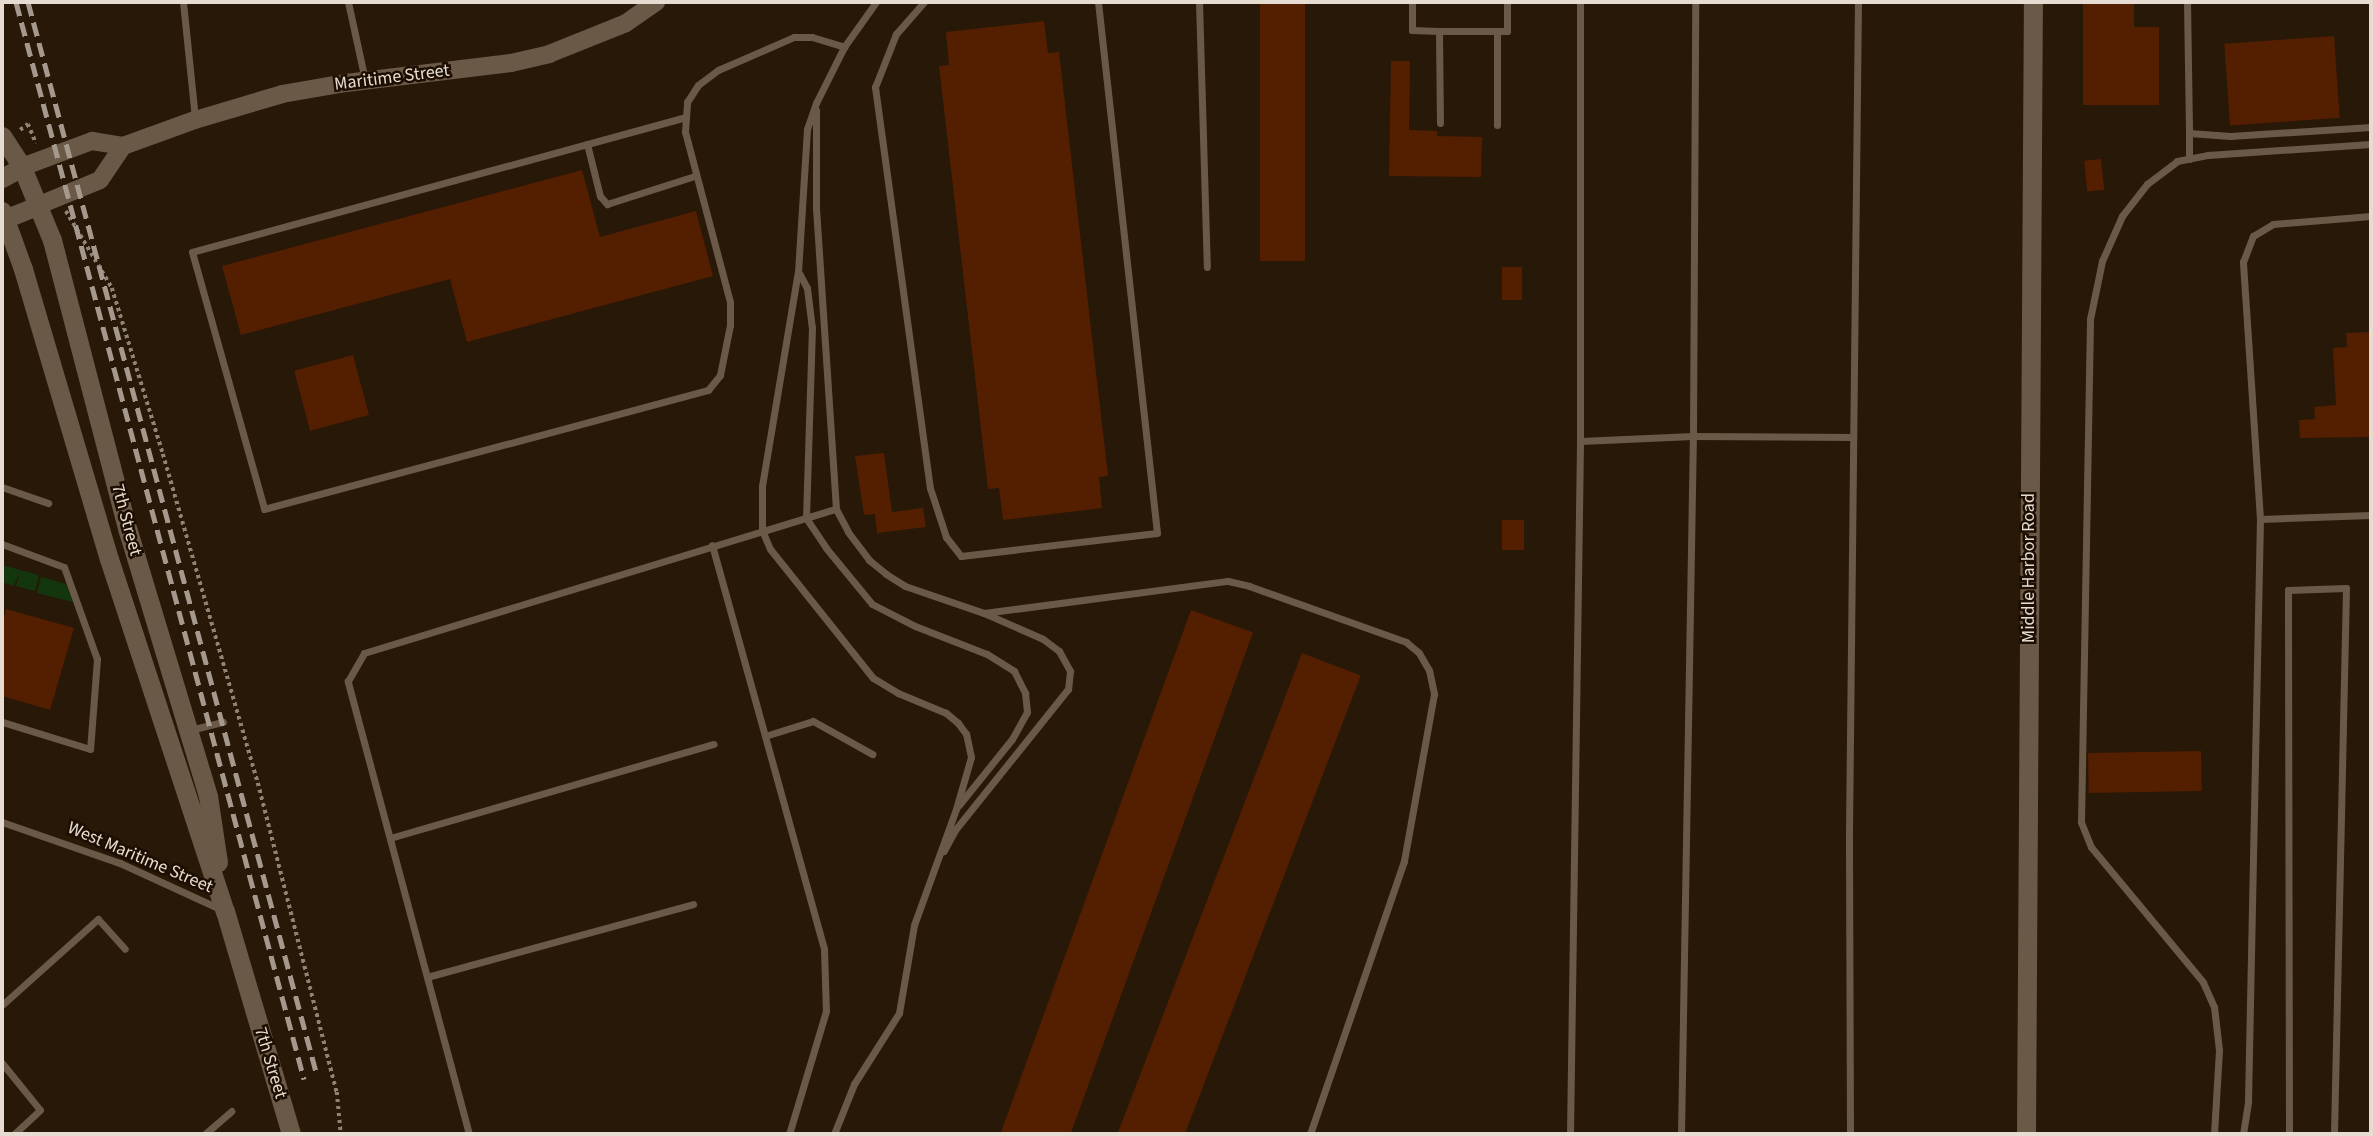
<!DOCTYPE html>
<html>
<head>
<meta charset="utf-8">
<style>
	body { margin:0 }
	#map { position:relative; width:2373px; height:1136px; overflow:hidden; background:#271808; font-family:"Source Sans 3",sans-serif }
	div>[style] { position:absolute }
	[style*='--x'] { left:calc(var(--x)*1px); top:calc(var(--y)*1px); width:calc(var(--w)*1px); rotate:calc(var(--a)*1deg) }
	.green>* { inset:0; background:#13360e }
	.building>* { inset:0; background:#541e00; transform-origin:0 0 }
	.path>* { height:3.5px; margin-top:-1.75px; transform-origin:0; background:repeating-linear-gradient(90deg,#8f8376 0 3.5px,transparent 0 7px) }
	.service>* { height:7px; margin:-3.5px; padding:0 3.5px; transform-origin:3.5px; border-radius:3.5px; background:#6b5947 }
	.tertiary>* { height:18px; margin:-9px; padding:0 9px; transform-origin:9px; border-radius:9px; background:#6b5947 }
	.secondary>* { height:19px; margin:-9.5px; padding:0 9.5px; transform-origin:9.5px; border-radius:9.5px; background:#6b5947 }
	.rail>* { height:5px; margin-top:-2.5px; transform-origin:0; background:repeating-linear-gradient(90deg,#a5998d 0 14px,transparent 0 21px) }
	span { translate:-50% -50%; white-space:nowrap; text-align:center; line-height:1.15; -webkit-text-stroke:5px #1d0e02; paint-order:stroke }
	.street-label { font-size:18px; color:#e6dcd2 }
	.frame { position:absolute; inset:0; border:4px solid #e6dcd2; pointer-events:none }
</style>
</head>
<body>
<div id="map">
	<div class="green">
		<div style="clip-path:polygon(2px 565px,39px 575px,35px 591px,16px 586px,20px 571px,14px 586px,2px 582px)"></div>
		<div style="clip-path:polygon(41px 577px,66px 584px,73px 602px,37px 593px)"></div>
	</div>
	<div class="building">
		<div style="left:1260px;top:2px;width:45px;height:259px"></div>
		<div style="clip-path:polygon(2083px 2px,2134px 2px,2134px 27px,2159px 27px,2159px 105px,2083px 105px)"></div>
		<div style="clip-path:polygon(1044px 21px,1048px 53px,1059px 52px,1108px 476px,1099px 477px,1102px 508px,1003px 520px,999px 488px,988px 489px,939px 66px,949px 65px,946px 32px)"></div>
		<div style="left:2334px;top:36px;width:82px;height:110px;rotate:86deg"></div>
		<div style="clip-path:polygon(1391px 61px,1410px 61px,1409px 130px,1437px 131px,1437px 136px,1482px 137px,1481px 177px,1389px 176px)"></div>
		<div style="left:2101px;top:159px;width:31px;height:17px;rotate:84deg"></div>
		<div style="clip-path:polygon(582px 170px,600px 237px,696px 211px,713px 276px,467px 342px,450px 279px,241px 335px,222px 266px)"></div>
		<div style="left:1502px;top:267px;width:20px;height:33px"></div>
		<div style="clip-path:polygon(2370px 332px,2371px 437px,2300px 438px,2299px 420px,2315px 419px,2314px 407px,2336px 405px,2333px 348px,2347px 347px,2346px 333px)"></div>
		<div style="left:353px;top:355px;width:62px;height:61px;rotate:75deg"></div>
		<div style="clip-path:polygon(884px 453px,892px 512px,923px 508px,926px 527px,877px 533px,875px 514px,864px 515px,855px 456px)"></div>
		<div style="left:1502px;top:520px;width:22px;height:30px"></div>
		<div style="clip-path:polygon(6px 609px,74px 628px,50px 710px,2px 696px,2px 625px)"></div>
		<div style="left:1191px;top:610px;width:66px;height:559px;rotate:20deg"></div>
		<div style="left:1302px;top:653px;width:63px;height:513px;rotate:21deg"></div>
		<div style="left:2201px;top:751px;width:40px;height:113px;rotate:89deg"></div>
	</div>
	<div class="path">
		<div style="--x:20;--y:130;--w:10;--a:-37"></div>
		<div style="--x:28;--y:124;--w:21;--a:67"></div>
		<div style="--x:66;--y:211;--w:90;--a:59.1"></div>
		<div style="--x:112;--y:288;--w:174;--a:72.9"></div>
		<div style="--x:163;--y:454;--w:342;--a:73.9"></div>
		<div style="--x:258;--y:783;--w:319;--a:75.7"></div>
		<div style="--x:337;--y:1092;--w:42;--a:84.6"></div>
	</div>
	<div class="service">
		<div style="--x:183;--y:2;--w:118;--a:84.1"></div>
		<div style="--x:348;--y:2;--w:80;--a:77.7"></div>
		<div style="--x:924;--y:2;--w:43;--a:131.2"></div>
		<div style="--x:896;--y:34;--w:57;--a:111.6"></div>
		<div style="--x:875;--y:87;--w:405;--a:82.2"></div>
		<div style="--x:930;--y:488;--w:52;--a:71.9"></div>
		<div style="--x:946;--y:537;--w:24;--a:52"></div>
		<div style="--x:961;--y:556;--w:197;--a:-6.7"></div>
		<div style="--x:1157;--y:533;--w:534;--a:-96.34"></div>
		<div style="--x:1199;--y:2;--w:265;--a:88.3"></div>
		<div style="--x:1412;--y:2;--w:28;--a:90"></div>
		<div style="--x:1412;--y:30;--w:27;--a:2"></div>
		<div style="--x:1439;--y:31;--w:92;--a:89.4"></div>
		<div style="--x:2187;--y:2;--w:131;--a:89.1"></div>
		<div style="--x:2189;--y:133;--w:41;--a:4.2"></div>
		<div style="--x:2230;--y:136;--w:141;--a:-3.7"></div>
		<div style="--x:1439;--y:31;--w:68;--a:0"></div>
		<div style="--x:1507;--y:31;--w:29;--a:-90"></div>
		<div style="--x:1497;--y:31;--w:94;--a:90"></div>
		<div style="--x:816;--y:110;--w:98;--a:90"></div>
		<div style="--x:816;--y:208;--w:302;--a:86.2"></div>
		<div style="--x:836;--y:509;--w:26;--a:62"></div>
		<div style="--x:848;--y:532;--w:35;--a:53"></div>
		<div style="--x:869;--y:560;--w:22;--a:39"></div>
		<div style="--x:886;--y:574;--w:22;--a:32"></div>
		<div style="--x:905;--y:586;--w:83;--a:18.9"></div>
		<div style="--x:984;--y:613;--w:64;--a:23.8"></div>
		<div style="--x:1043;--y:639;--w:20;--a:37"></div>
		<div style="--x:1059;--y:651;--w:23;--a:61"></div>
		<div style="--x:1070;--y:671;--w:18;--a:96"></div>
		<div style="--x:1068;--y:689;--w:181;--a:128.7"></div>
		<div style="--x:955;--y:830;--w:24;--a:118"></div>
		<div style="--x:686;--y:117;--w:512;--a:164.72"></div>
		<div style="--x:192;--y:252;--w:267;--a:74.3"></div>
		<div style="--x:264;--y:509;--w:460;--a:-15"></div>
		<div style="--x:708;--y:390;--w:19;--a:-51"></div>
		<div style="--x:720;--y:375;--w:51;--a:-78.7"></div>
		<div style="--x:730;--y:325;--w:23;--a:-90"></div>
		<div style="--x:730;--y:302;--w:176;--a:-104.8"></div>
		<div style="--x:685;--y:132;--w:30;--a:-86"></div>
		<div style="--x:687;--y:102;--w:20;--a:-57"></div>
		<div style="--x:698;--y:85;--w:25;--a:-37"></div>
		<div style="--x:718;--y:70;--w:83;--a:-23.5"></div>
		<div style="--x:794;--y:37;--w:18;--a:0"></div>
		<div style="--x:812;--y:37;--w:34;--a:17"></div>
		<div style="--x:587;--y:144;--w:54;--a:76"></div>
		<div style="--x:600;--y:196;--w:11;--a:49"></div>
		<div style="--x:607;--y:204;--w:92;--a:-17.7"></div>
		<div style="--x:2189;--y:159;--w:26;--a:-90"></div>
		<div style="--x:799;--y:273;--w:17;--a:62"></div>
		<div style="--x:807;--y:288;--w:39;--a:83"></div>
		<div style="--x:812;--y:327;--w:191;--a:91.8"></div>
		<div style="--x:806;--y:518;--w:36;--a:56"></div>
		<div style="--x:826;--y:548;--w:72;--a:50.6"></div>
		<div style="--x:872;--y:604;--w:48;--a:27.1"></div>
		<div style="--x:915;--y:626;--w:77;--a:21.3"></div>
		<div style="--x:987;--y:654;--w:32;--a:32"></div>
		<div style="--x:1014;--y:671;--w:25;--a:63"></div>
		<div style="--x:1025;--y:693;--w:19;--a:84"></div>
		<div style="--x:1027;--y:712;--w:31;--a:119"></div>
		<div style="--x:1012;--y:739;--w:85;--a:128.8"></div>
		<div style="--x:1580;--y:441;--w:113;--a:-2.5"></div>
		<div style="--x:1693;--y:436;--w:160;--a:0.4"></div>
		<div style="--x:2;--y:487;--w:49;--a:19.2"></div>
		<div style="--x:2260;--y:519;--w:111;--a:-2.1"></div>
		<div style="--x:2;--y:544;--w:66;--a:20.4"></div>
		<div style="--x:64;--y:567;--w:98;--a:70.3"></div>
		<div style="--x:97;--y:659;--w:90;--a:94.4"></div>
		<div style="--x:90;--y:749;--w:92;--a:-162.9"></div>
		<div style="--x:712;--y:545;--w:419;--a:74.5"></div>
		<div style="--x:824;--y:949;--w:62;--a:88.2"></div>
		<div style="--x:826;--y:1011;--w:128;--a:106.7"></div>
		<div style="--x:984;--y:613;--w:246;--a:-7.5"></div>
		<div style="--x:1228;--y:581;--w:22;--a:13"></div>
		<div style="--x:1249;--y:586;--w:167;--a:19.6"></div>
		<div style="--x:1406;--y:642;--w:17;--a:40"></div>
		<div style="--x:1419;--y:653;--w:20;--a:60"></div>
		<div style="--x:1429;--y:670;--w:25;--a:78"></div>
		<div style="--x:1434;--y:694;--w:170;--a:100.2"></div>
		<div style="--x:1404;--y:861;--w:289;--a:109"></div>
		<div style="--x:190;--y:730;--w:34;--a:-14"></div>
		<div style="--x:765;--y:736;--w:50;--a:-17.4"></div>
		<div style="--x:813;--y:721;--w:68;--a:29.2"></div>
		<div style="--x:2;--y:822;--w:125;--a:19.2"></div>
		<div style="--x:120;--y:863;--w:112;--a:24.7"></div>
		<div style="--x:390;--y:838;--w:337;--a:-16.2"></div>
		<div style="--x:427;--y:977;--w:276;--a:-15.3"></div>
		<div style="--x:2;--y:1005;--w:129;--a:-41.9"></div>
		<div style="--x:98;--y:919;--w:40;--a:48"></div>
		<div style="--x:2;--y:1063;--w:60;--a:51"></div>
		<div style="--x:40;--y:1110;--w:35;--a:137"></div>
		<div style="--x:205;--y:1134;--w:35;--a:-41"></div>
		<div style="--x:469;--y:1134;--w:469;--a:-105"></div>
		<div style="--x:348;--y:681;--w:32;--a:-60"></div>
		<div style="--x:364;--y:653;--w:493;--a:-17"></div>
		<div style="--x:834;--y:1134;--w:54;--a:-68.2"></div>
		<div style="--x:854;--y:1084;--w:84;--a:-57.6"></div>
		<div style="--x:899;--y:1013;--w:89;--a:-80.3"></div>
		<div style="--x:914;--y:925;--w:123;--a:-70.1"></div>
		<div style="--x:956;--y:809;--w:54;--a:-73.9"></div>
		<div style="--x:971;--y:757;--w:24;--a:-102"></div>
		<div style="--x:966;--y:734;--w:14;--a:-126"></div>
		<div style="--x:958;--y:723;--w:16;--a:-140"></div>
		<div style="--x:946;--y:713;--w:52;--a:-157.4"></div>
		<div style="--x:898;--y:693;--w:29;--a:-149"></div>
		<div style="--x:873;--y:678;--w:165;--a:-128.6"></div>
		<div style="--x:770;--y:549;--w:21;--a:-113"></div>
		<div style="--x:762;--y:530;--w:44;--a:-90"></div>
		<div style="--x:762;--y:486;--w:217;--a:-80.5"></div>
		<div style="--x:798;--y:272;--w:143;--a:-86.4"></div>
		<div style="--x:807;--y:129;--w:28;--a:-71"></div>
		<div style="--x:816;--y:103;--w:63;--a:-63.4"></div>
		<div style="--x:844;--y:47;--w:55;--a:-54.6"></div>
		<div style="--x:1570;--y:1134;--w:693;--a:-89.17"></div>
		<div style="--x:1580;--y:441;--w:439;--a:-90"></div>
		<div style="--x:1681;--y:1134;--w:698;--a:-89.02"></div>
		<div style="--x:1693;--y:436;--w:434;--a:-89.7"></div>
		<div style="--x:1850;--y:1134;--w:303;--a:-90.2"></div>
		<div style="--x:1849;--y:831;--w:829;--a:-89.38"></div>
		<div style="--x:2214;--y:1134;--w:84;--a:-86.6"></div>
		<div style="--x:2219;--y:1050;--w:43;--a:-96.6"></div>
		<div style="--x:2214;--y:1007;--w:27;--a:-114"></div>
		<div style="--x:2203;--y:982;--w:175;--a:-129.7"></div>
		<div style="--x:2091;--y:847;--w:27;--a:-112"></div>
		<div style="--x:2081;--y:822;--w:503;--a:-88.97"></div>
		<div style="--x:2090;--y:319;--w:59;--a:-78.3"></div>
		<div style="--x:2102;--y:261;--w:49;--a:-66"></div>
		<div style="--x:2122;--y:216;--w:41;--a:-52"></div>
		<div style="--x:2147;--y:184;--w:38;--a:-37"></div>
		<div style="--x:2177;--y:161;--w:32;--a:-11"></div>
		<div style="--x:2208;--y:155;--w:163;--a:-3.9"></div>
		<div style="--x:2243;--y:1134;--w:33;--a:-81"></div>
		<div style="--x:2248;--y:1101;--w:582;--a:-88.82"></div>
		<div style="--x:2260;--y:519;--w:258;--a:-93.8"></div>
		<div style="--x:2243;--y:262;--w:28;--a:-69"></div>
		<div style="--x:2253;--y:236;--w:23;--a:-31"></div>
		<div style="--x:2273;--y:224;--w:98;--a:-4.7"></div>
		<div style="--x:2289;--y:1134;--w:544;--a:-90.11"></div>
		<div style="--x:2288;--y:590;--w:58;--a:-2"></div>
		<div style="--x:2346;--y:588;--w:546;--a:91.26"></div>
	</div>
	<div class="tertiary">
		<div style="--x:22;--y:167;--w:75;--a:-20.4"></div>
		<div style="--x:92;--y:141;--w:31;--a:9"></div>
		<div style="--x:123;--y:146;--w:77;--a:-19.9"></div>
		<div style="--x:195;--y:120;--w:91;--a:-16.6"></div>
		<div style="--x:282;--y:94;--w:65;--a:-9.8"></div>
		<div style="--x:346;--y:83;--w:166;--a:-6.9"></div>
		<div style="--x:511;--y:63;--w:39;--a:-13"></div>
		<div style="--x:549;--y:54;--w:83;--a:-21.9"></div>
		<div style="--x:626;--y:23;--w:37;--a:-35"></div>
		<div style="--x:37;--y:206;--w:68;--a:-22.4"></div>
		<div style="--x:100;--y:180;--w:41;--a:-55.9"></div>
	</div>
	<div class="secondary">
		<div style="--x:2;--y:136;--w:37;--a:57"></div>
		<div style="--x:22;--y:167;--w:79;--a:67.7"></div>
		<div style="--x:52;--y:240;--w:301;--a:75.4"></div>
		<div style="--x:128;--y:531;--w:277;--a:73.2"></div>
		<div style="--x:208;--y:796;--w:67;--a:81.4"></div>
		<div style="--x:2;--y:178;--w:23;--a:-29"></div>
		<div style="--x:2;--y:211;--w:62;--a:70.1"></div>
		<div style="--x:23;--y:269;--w:302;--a:73.5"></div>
		<div style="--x:109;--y:559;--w:371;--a:71.8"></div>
		<div style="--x:225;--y:911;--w:233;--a:73.5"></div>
		<div style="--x:2;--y:220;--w:38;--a:-22"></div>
		<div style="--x:2026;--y:1134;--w:1132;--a:-89.65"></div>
	</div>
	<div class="rail">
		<div style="--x:16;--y:2;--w:1115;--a:75.03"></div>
		<div style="--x:28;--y:2;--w:1111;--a:74.93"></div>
	</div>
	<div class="street-label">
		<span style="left:392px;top:78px;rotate:-7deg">Maritime Street</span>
		<span style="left:126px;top:520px;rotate:75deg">7th Street</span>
		<span style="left:2029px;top:568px;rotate:-90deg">Middle Harbor Road</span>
		<span style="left:140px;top:858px;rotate:23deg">West Maritime Street</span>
		<span style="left:270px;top:1063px;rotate:73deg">7th Street</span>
	</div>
	<div class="frame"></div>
</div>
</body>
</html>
